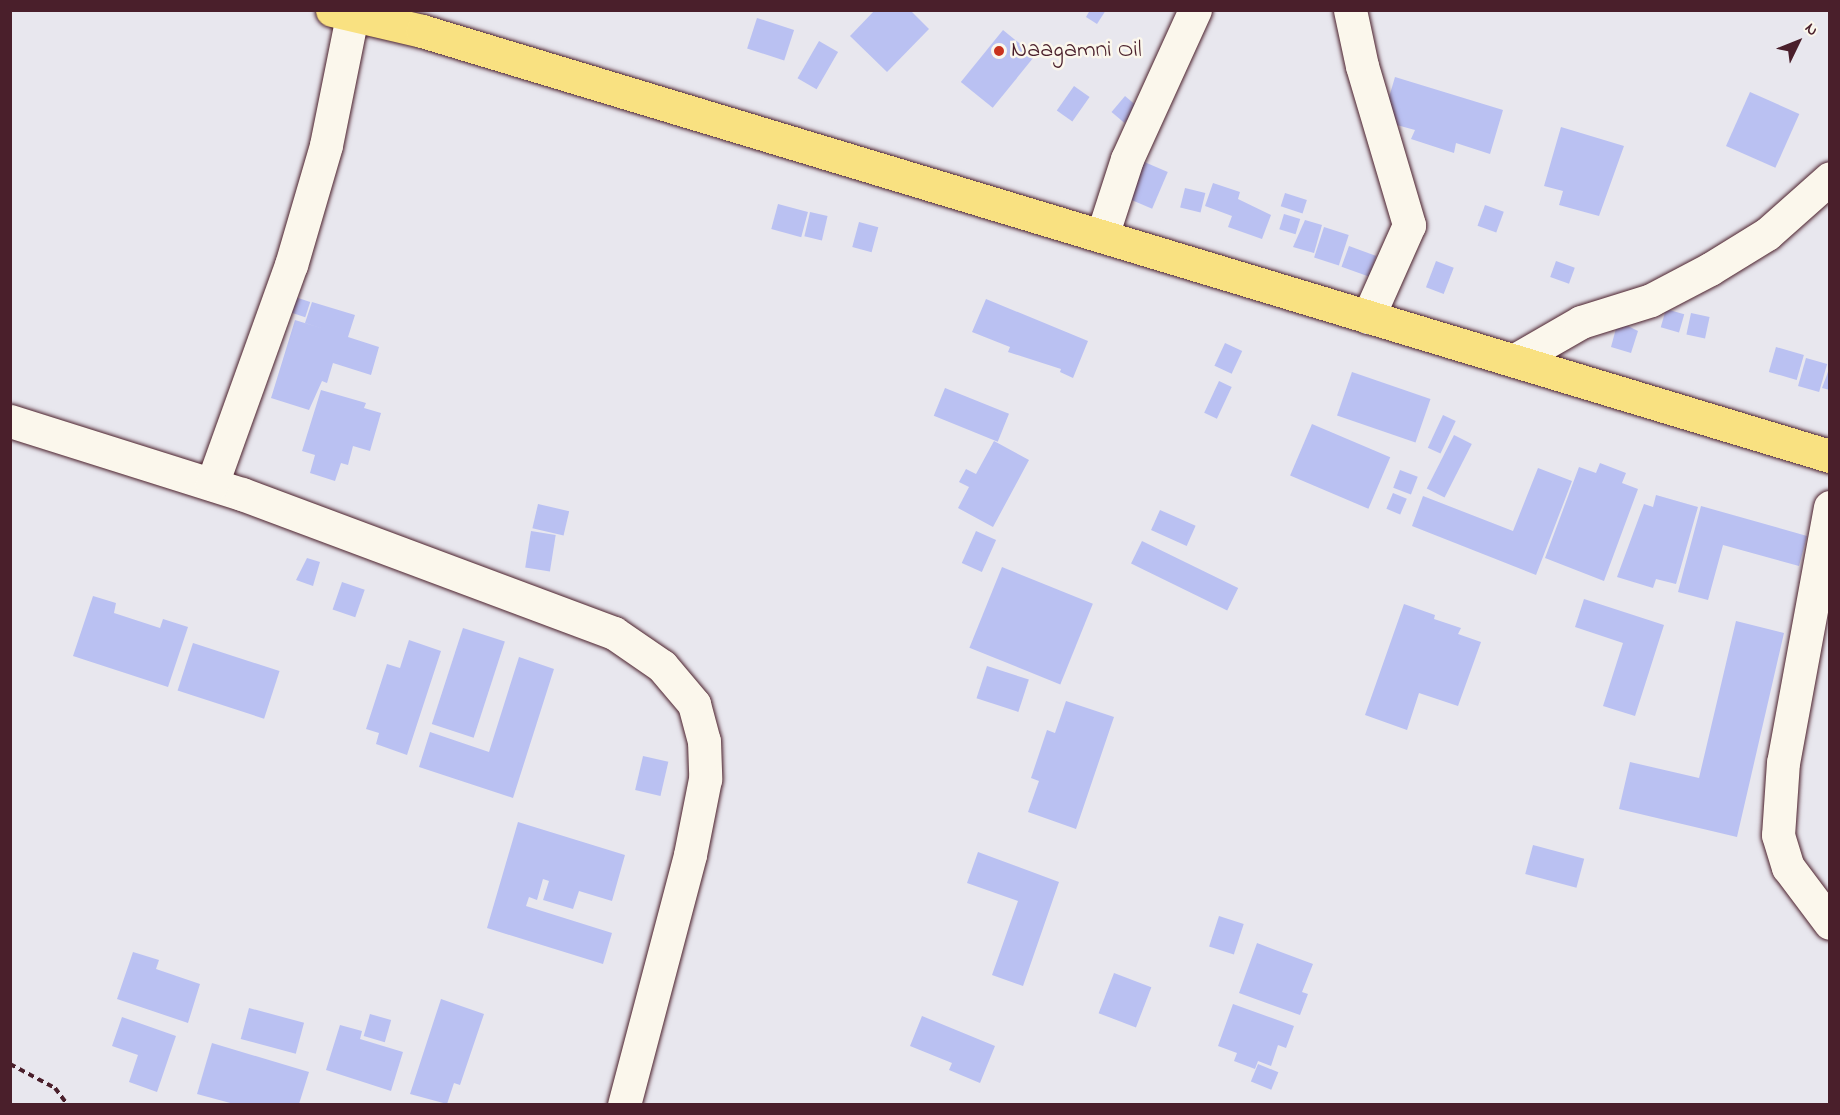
<!DOCTYPE html>
<html>
<head>
<meta charset="utf-8">
<style>
	body { margin:0 }
	#map { position:relative; width:1840px; height:1115px; overflow:hidden; background:#e8e7ee; font-family:"Indie Flower",sans-serif }
	div>[style] { position:absolute }
	[style*='--x'] { left:calc(var(--x)*1px); top:calc(var(--y)*1px); width:calc(var(--w)*1px); rotate:calc(var(--a)*1deg) }
	.building>* { inset:0; background:#bac1f2; transform-origin:0 0 }
	.path>* { height:4px; margin-top:-2px; transform-origin:0; background:repeating-linear-gradient(90deg,#4a1f2b 0 6px,transparent 0 10.5px) }
	.roads { filter:drop-shadow(0 0 2px #4a1f2b) drop-shadow(0 0 2px #4a1f2b) }
	.minor>* { height:33px; margin:-16.5px; padding:0 16.5px; transform-origin:16.5px; border-radius:16.5px; background:#fbf7ec }
	.major>* { height:33px; margin:-16.5px; padding:0 16.5px; transform-origin:16.5px; border-radius:16.5px; background:#f9e181 }
	.dots>* { width:16px; height:16px; translate:-50% -50%; box-sizing:border-box; border:3px solid #fbf7ec; border-radius:50% }
	span { translate:-50% -50%; white-space:nowrap; text-align:center; line-height:1.15; -webkit-text-stroke:5px #fbf7ec; paint-order:stroke }
	.poi-label { font-size:24px; color:#4a1f2b }
	.left { translate:0 -50%; text-align:left }
	.frame { position:absolute; inset:0; border:12px solid #4a1f2b; pointer-events:none }
	.north { position:absolute; left:1768px; top:12px; width:60px; height:60px; -webkit-text-stroke:4px #fbf7ec; paint-order:stroke; rotate:47deg; font-size:16px; font-weight:700; line-height:24px; text-align:center; color:#4a1f2b }
	.north::after { content:''; display:block; margin:auto; width:21px; height:27px; background:#4a1f2b; clip-path:polygon(50% 0,100% 100%,50% 72%,0 100%) }
</style>
</head>
<body>
<div id="map">
	<div class="building">
		<div style="clip-path:polygon(875px 10px,910px 10px,929px 29px,887px 72px,850px 36px)"></div>
		<div style="clip-path:polygon(1090px 10px,1106px 10px,1097px 24px,1086px 17px)"></div>
		<div style="left:757px;top:18px;width:39px;height:32px;rotate:18deg"></div>
		<div style="left:1003px;top:30px;width:41px;height:67px;rotate:39deg"></div>
		<div style="left:819px;top:41px;width:22px;height:43px;rotate:30deg"></div>
		<div style="clip-path:polygon(1395px 77px,1503px 110px,1490px 154px,1456px 143px,1454px 153px,1411px 139px,1415px 130px,1382px 121px)"></div>
		<div style="left:1074px;top:86px;width:19px;height:30px;rotate:35deg"></div>
		<div style="left:1750px;top:92px;width:54px;height:59px;rotate:24deg"></div>
		<div style="left:1125px;top:96px;width:17px;height:21px;rotate:40deg"></div>
		<div style="clip-path:polygon(1561px 127px,1624px 146px,1599px 216px,1559px 205px,1563px 191px,1544px 186px)"></div>
		<div style="left:1142px;top:161px;width:28px;height:40px;rotate:23deg"></div>
		<div style="clip-path:polygon(1213px 183px,1240px 192px,1238px 199px,1271px 215px,1262px 239px,1228px 227px,1232px 216px,1205px 206px)"></div>
		<div style="left:1185px;top:188px;width:21px;height:20px;rotate:14deg"></div>
		<div style="left:1285px;top:193px;width:23px;height:14px;rotate:18deg"></div>
		<div style="left:778px;top:204px;width:31px;height:26px;rotate:15deg"></div>
		<div style="left:1485px;top:205px;width:20px;height:22px;rotate:20deg"></div>
		<div style="left:810px;top:212px;width:18px;height:25px;rotate:13deg"></div>
		<div style="left:1284px;top:214px;width:17px;height:16px;rotate:17deg"></div>
		<div style="clip-path:polygon(1305px 220px,1322px 225px,1314px 253px,1293px 247px)"></div>
		<div style="left:859px;top:222px;width:20px;height:26px;rotate:15deg"></div>
		<div style="left:1324px;top:227px;width:26px;height:32px;rotate:18deg"></div>
		<div style="left:1349px;top:246px;width:29px;height:22px;rotate:20deg"></div>
		<div style="left:1436px;top:261px;width:19px;height:28px;rotate:21deg"></div>
		<div style="left:1556px;top:261px;width:20px;height:17px;rotate:20deg"></div>
		<div style="left:295px;top:297px;width:16px;height:16px;rotate:18deg"></div>
		<div style="clip-path:polygon(986px 299px,1088px 341px,1073px 378px,1060px 372px,1061px 369px,1008px 352px,1010px 347px,972px 332px)"></div>
		<div style="clip-path:polygon(312px 302px,355px 315px,348px 337px,379px 347px,371px 375px,333px 363px,327px 383px,322px 381px,309px 410px,271px 398px,295px 320px,324px 329px,305px 323px)"></div>
		<div style="left:1666px;top:309px;width:19px;height:19px;rotate:16deg"></div>
		<div style="left:1691px;top:313px;width:19px;height:22px;rotate:12deg"></div>
		<div style="clip-path:polygon(1618px 321px,1638px 331px,1631px 353px,1611px 347px)"></div>
		<div style="left:1225px;top:343px;width:19px;height:25px;rotate:25deg"></div>
		<div style="left:1776px;top:347px;width:29px;height:26px;rotate:16deg"></div>
		<div style="left:1806px;top:358px;width:22px;height:29px;rotate:16deg"></div>
		<div style="clip-path:polygon(1829px 369px,1830px 369px,1830px 390px,1822px 388px)"></div>
		<div style="left:1352px;top:372px;width:83px;height:46px;rotate:19deg"></div>
		<div style="left:1219px;top:381px;width:14px;height:35px;rotate:25deg"></div>
		<div style="left:945px;top:388px;width:69px;height:30px;rotate:22deg"></div>
		<div style="clip-path:polygon(321px 390px,366px 403px,364px 408px,381px 413px,370px 451px,353px 446px,348px 465px,341px 463px,335px 481px,310px 473px,315px 455px,302px 451px)"></div>
		<div style="left:1443px;top:415px;width:14px;height:36px;rotate:25deg"></div>
		<div style="left:1312px;top:424px;width:85px;height:56px;rotate:23deg"></div>
		<div style="left:1454px;top:435px;width:20px;height:60px;rotate:27deg"></div>
		<div style="clip-path:polygon(994px 441px,1029px 460px,993px 527px,958px 508px,969px 487px,959px 482px,966px 469px,976px 474px)"></div>
		<div style="clip-path:polygon(1600px 463px,1626px 473px,1622px 483px,1638px 489px,1604px 581px,1545px 558px,1579px 467px,1596px 473px)"></div>
		<div style="clip-path:polygon(1538px 468px,1572px 481px,1536px 575px,1412px 526px,1423px 496px,1513px 531px)"></div>
		<div style="left:1400px;top:470px;width:19px;height:19px;rotate:21deg"></div>
		<div style="left:1393px;top:493px;width:15px;height:17px;rotate:23deg"></div>
		<div style="clip-path:polygon(1656px 495px,1698px 507px,1676px 584px,1656px 579px,1653px 588px,1617px 577px,1644px 504px,1653px 507px)"></div>
		<div style="left:538px;top:504px;width:32px;height:25px;rotate:13deg"></div>
		<div style="clip-path:polygon(1701px 506px,1807px 536px,1799px 566px,1723px 545px,1708px 600px,1678px 592px)"></div>
		<div style="left:1160px;top:510px;width:39px;height:22px;rotate:24deg"></div>
		<div style="left:531px;top:531px;width:25px;height:37px;rotate:9deg"></div>
		<div style="left:976px;top:531px;width:22px;height:35px;rotate:24deg"></div>
		<div style="left:1142px;top:541px;width:107px;height:25px;rotate:26deg"></div>
		<div style="clip-path:polygon(307px 558px,320px 562px,313px 586px,296px 580px)"></div>
		<div style="left:1002px;top:567px;width:98px;height:87px;rotate:22deg"></div>
		<div style="left:342px;top:582px;width:24px;height:29px;rotate:19deg"></div>
		<div style="clip-path:polygon(93px 596px,116px 603px,114px 613px,160px 628px,163px 619px,188px 627px,168px 687px,73px 656px)"></div>
		<div style="clip-path:polygon(1584px 599px,1664px 625px,1635px 716px,1603px 706px,1623px 643px,1575px 627px)"></div>
		<div style="clip-path:polygon(1404px 604px,1435px 615px,1434px 619px,1461px 628px,1458px 634px,1481px 642px,1458px 706px,1419px 693px,1407px 730px,1365px 715px)"></div>
		<div style="clip-path:polygon(1736px 621px,1784px 633px,1737px 837px,1619px 809px,1630px 762px,1699px 778px)"></div>
		<div style="left:463px;top:628px;width:44px;height:101px;rotate:18deg"></div>
		<div style="clip-path:polygon(409px 640px,441px 651px,407px 755px,376px 744px,379px 733px,366px 729px,387px 664px,400px 668px)"></div>
		<div style="left:193px;top:643px;width:91px;height:50px;rotate:18deg"></div>
		<div style="clip-path:polygon(519px 657px,554px 669px,513px 798px,419px 767px,430px 732px,489px 752px)"></div>
		<div style="left:987px;top:666px;width:44px;height:34px;rotate:18deg"></div>
		<div style="clip-path:polygon(1066px 701px,1114px 717px,1076px 829px,1028px 812px,1039px 781px,1031px 778px,1047px 730px,1055px 733px)"></div>
		<div style="left:643px;top:756px;width:26px;height:35px;rotate:13deg"></div>
		<div style="clip-path:polygon(518px 822px,625px 855px,612px 901px,579px 891px,573px 909px,543px 900px,549px 881px,543px 879px,537px 900px,529px 897px,526px 906px,612px 933px,603px 964px,487px 928px)"></div>
		<div style="left:1533px;top:845px;width:53px;height:30px;rotate:15deg"></div>
		<div style="clip-path:polygon(978px 852px,1059px 882px,1023px 986px,992px 975px,1018px 901px,967px 883px)"></div>
		<div style="left:1219px;top:916px;width:26px;height:32px;rotate:18deg"></div>
		<div style="clip-path:polygon(1257px 943px,1313px 964px,1302px 992px,1308px 994px,1300px 1015px,1239px 993px)"></div>
		<div style="clip-path:polygon(133px 952px,159px 960px,156px 969px,200px 984px,188px 1023px,117px 999px)"></div>
		<div style="left:1114px;top:973px;width:40px;height:43px;rotate:21deg"></div>
		<div style="clip-path:polygon(441px 999px,484px 1014px,460px 1085px,454px 1083px,447px 1104px,410px 1094px)"></div>
		<div style="clip-path:polygon(1233px 1004px,1294px 1026px,1286px 1048px,1278px 1045px,1271px 1066px,1258px 1061px,1255px 1069px,1234px 1061px,1237px 1053px,1218px 1046px)"></div>
		<div style="left:249px;top:1008px;width:57px;height:32px;rotate:15deg"></div>
		<div style="left:370px;top:1014px;width:22px;height:23px;rotate:16deg"></div>
		<div style="clip-path:polygon(922px 1016px,995px 1046px,980px 1083px,949px 1070px,952px 1063px,910px 1046px)"></div>
		<div style="clip-path:polygon(122px 1017px,176px 1036px,157px 1092px,129px 1082px,138px 1055px,112px 1046px)"></div>
		<div style="clip-path:polygon(340px 1025px,362px 1031px,360px 1039px,403px 1052px,391px 1091px,326px 1070px)"></div>
		<div style="clip-path:polygon(212px 1043px,309px 1072px,299px 1104px,234px 1104px,197px 1094px)"></div>
		<div style="left:1258px;top:1064px;width:22px;height:19px;rotate:22deg"></div>
	</div>
	<div class="path">
		<div style="--x:10;--y:1064;--w:51;--a:28.1"></div>
		<div style="--x:55;--y:1088;--w:20;--a:53"></div>
	</div>
	<div class="roads">
		<div class="minor">
			<div style="--x:1350;--y:10;--w:57;--a:77.9"></div>
			<div style="--x:1362;--y:66;--w:166;--a:73.5"></div>
			<div style="--x:1409;--y:225;--w:101;--a:114"></div>
			<div style="--x:1102;--y:236;--w:81;--a:-72"></div>
			<div style="--x:1127;--y:159;--w:164;--a:-65.5"></div>
			<div style="--x:1515;--y:360;--w:76;--a:-29.9"></div>
			<div style="--x:1581;--y:322;--w:73;--a:-17.4"></div>
			<div style="--x:1651;--y:300;--w:67;--a:-27.7"></div>
			<div style="--x:1710;--y:269;--w:67;--a:-31.6"></div>
			<div style="--x:1767;--y:234;--w:84;--a:-41.6"></div>
			<div style="--x:10;--y:421;--w:243;--a:17.5"></div>
			<div style="--x:242;--y:494;--w:397;--a:20.5"></div>
			<div style="--x:614;--y:633;--w:58;--a:34.5"></div>
			<div style="--x:662;--y:666;--w:50;--a:49.9"></div>
			<div style="--x:694;--y:704;--w:38;--a:75"></div>
			<div style="--x:704;--y:741;--w:38;--a:88"></div>
			<div style="--x:705;--y:779;--w:77;--a:101.2"></div>
			<div style="--x:690;--y:855;--w:258;--a:104.8"></div>
			<div style="--x:212;--y:484;--w:233;--a:-70.2"></div>
			<div style="--x:291;--y:265;--w:125;--a:-73.7"></div>
			<div style="--x:326;--y:145;--w:132;--a:-78.6"></div>
			<div style="--x:1830;--y:507;--w:259;--a:100.4"></div>
			<div style="--x:1783;--y:762;--w:73;--a:93.9"></div>
			<div style="--x:1778;--y:835;--w:34;--a:73"></div>
			<div style="--x:1788;--y:867;--w:70;--a:53.1"></div>
		</div>
		<div class="major">
			<div style="--x:332;--y:10;--w:92;--a:13.1"></div>
			<div style="--x:422;--y:31;--w:1471;--a:16.8"></div>
		</div>
	</div>
	<div class="dots">
		<div style="left:999px;top:51px;background:#c8321e"></div>
	</div>
	<div class="poi-label">
		<span class="left" style="left:1011px;top:51px">Naagamni Oil</span>
	</div>
	<div class="frame"></div>
	<div class="north">N</div>
</div>
</body>
</html>
